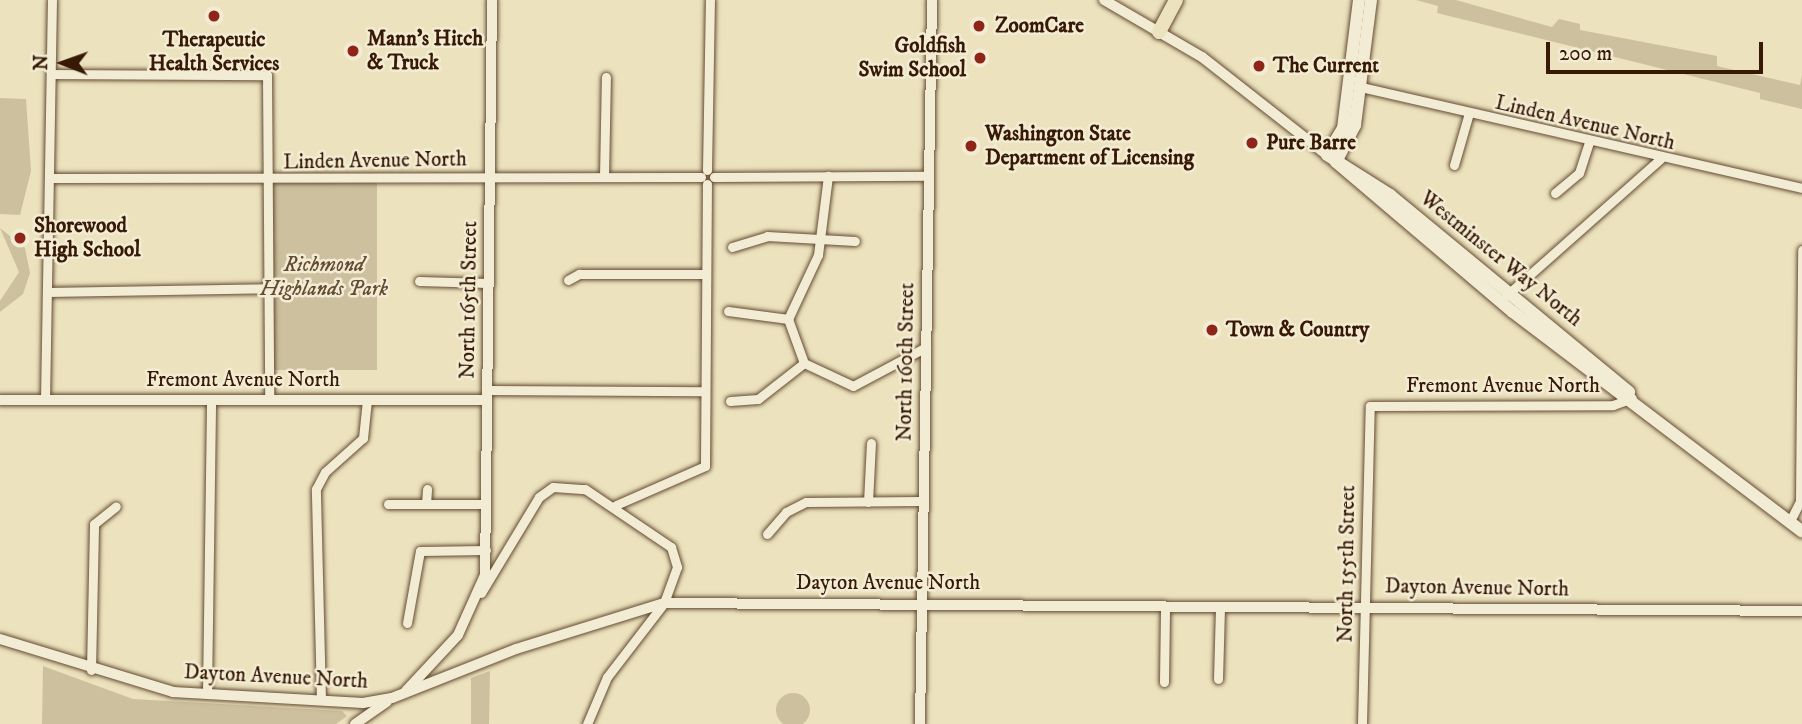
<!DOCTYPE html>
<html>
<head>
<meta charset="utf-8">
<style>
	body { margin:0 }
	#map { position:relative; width:1802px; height:724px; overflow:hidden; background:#ece2bd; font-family:"IM FELL DW Pica",serif }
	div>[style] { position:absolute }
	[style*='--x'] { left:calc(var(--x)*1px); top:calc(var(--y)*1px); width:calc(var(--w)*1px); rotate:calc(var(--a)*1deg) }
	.green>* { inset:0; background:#cdc09e; transform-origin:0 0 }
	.round { border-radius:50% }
	.roads { filter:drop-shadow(0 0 2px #644b33) drop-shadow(0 0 2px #644b33) }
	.minor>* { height:9px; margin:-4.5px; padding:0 4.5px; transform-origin:4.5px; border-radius:4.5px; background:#f3ecd4 }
	.tertiary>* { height:10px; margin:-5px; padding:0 5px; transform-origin:5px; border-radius:5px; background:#f3ecd4 }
	.secondary>* { height:12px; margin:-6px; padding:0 6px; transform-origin:6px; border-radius:6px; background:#f3ecd4 }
	.trunk>* { height:14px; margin:-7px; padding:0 7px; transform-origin:7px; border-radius:7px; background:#ece2bd }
	.dots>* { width:19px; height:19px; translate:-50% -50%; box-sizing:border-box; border:4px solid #f3ecd4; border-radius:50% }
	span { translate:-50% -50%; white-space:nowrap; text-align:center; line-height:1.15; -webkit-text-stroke:5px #f3ecd4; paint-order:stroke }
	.poi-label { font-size:21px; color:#371905; font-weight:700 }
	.left { translate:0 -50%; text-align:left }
	.right { translate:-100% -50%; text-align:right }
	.street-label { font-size:21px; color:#371905 }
	.park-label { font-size:21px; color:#644b33; font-style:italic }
	.north { position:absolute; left:28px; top:28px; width:70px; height:70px; -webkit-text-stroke:5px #f3ecd4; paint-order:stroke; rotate:271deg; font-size:19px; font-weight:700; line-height:28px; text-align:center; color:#371905 }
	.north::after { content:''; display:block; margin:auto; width:24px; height:32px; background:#371905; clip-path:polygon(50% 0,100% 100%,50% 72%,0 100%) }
	.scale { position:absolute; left:1546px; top:42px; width:217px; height:32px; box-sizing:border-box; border:4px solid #371905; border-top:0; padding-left:9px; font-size:21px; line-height:24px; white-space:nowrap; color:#371905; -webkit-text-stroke:5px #f3ecd4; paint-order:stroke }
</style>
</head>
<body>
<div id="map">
	<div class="green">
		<div style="clip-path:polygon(1416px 0,1456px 0,1552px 27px,1559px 19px,1580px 24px,1580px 30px,1717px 56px,1717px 66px,1800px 85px,1802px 75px,1802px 109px,1760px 99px,1760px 93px,1437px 13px,1438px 6px)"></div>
		<div style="clip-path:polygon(0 98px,26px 99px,31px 171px,20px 215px,0 214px)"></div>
		<div style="left:377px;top:183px;width:187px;height:104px;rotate:90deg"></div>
		<div style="clip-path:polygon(0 228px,25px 248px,30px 273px,23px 294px,0 312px,0 301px,19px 272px)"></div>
		<div style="clip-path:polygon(43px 666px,133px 699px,342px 711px,347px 716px,336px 724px,42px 724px)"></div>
		<div style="clip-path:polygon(490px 671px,489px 724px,471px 724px,471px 678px)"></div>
		<div class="round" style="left:776px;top:693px;width:34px;height:34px"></div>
	</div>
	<div class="roads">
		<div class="minor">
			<div style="--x:51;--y:74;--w:216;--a:0.3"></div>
			<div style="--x:267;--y:75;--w:325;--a:89.6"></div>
			<div style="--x:1361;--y:87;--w:452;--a:12.9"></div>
			<div style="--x:1454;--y:165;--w:54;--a:-73.9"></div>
			<div style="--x:707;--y:170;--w:170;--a:-89"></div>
			<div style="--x:604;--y:177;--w:100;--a:-88.9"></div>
			<div style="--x:714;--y:177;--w:215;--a:-0.3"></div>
			<div style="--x:49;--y:178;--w:652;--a:-0.09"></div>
			<div style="--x:1555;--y:193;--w:31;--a:-40"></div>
			<div style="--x:1579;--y:173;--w:33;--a:-72"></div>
			<div style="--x:732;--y:247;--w:37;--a:-17"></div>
			<div style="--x:767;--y:236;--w:88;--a:3.3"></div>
			<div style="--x:568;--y:280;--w:13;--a:-29"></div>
			<div style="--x:579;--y:274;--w:126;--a:0"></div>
			<div style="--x:419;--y:281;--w:69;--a:1.7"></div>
			<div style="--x:47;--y:292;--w:221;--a:-1"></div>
			<div style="--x:1507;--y:295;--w:205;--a:-41.6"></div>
			<div style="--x:728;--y:311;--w:61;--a:7.6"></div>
			<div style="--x:804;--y:363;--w:54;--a:25.1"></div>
			<div style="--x:853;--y:386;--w:83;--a:-28.1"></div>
			<div style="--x:486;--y:390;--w:218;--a:0.3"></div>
			<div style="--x:45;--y:400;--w:400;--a:-89"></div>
			<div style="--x:730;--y:401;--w:28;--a:-4"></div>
			<div style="--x:758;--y:399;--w:58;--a:-38"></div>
			<div style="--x:804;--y:363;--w:47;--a:-110"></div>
			<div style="--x:788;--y:319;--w:71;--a:-64.9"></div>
			<div style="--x:818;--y:255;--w:80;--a:-82.8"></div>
			<div style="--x:868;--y:502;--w:59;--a:-87.1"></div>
			<div style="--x:388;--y:504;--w:97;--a:0"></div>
			<div style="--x:426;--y:504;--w:15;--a:-86"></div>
			<div style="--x:616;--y:505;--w:97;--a:-23.7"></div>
			<div style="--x:705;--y:466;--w:282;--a:-89.6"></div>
			<div style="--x:1790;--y:521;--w:22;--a:-63"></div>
			<div style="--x:1800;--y:501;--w:251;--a:-89.5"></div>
			<div style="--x:767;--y:534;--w:29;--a:-49"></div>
			<div style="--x:786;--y:512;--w:22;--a:-27"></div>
			<div style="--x:806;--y:502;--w:115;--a:-0.5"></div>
			<div style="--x:481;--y:593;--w:112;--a:-58.9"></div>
			<div style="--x:539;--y:497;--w:17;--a:-36"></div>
			<div style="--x:553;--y:487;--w:32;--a:4"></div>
			<div style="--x:585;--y:489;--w:104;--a:34"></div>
			<div style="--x:671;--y:547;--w:21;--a:73"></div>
			<div style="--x:677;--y:567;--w:38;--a:110"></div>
			<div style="--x:664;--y:603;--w:93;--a:127.6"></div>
			<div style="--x:607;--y:677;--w:51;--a:113.1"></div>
			<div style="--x:407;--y:623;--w:73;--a:-79.8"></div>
			<div style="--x:420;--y:551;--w:66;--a:-0.9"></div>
			<div style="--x:91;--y:670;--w:146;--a:-88.8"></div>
			<div style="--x:94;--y:524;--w:28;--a:-39"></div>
			<div style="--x:1218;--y:679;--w:73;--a:-88.4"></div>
			<div style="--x:1164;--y:682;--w:76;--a:-89.2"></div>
			<div style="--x:207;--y:693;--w:293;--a:-89.2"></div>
			<div style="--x:321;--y:700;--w:211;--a:-91.4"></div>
			<div style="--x:316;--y:489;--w:19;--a:-62"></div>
			<div style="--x:325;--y:472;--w:51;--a:-41.8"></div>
			<div style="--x:363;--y:438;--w:39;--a:-84"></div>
			<div style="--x:1362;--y:724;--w:318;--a:-88.6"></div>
			<div style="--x:1370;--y:406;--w:243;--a:-0.2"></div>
			<div style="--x:1613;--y:405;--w:20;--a:-20"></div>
		</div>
		<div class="tertiary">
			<div style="--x:1104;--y:0;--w:113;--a:30.2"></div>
			<div style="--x:1202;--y:57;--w:159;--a:38.1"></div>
			<div style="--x:0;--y:400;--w:486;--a:0"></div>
			<div style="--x:0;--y:639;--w:181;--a:17"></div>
			<div style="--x:173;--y:692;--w:190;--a:3.3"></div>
			<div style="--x:363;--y:703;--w:29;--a:-10"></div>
			<div style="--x:392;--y:698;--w:133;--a:-21.6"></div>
			<div style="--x:516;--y:649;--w:155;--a:-17.3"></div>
			<div style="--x:664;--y:603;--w:1138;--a:0.4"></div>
			<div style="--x:406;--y:691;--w:76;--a:-47.1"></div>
			<div style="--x:458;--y:635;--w:66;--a:-65.8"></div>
			<div style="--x:485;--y:575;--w:575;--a:-89.3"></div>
			<div style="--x:355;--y:724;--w:39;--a:-35"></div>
			<div style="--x:920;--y:724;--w:724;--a:-89.05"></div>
		</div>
		<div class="secondary">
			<div style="--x:1359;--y:0;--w:129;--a:97.1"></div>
			<div style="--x:1343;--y:128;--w:31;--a:121"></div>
			<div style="--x:1327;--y:155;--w:75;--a:32.4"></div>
			<div style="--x:1390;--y:195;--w:310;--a:39.5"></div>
			<div style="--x:1336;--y:162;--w:232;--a:40.3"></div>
			<div style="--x:1513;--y:312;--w:363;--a:37.2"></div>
			<div style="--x:1336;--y:162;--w:42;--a:-62.8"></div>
			<div style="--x:1355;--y:125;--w:126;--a:-82.7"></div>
		</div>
		<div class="trunk">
			<div style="--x:1159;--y:32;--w:36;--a:-62"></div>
		</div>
	</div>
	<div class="dots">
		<div style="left:214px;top:16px;background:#8f2418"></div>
		<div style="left:979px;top:26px;background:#8f2418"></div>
		<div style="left:353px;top:51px;background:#8f2418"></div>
		<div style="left:980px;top:58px;background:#8f2418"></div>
		<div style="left:1259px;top:66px;background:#8f2418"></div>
		<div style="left:1252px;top:143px;background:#8f2418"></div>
		<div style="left:971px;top:146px;background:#8f2418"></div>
		<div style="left:20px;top:238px;background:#8f2418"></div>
		<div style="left:1212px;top:330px;background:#8f2418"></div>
	</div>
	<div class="poi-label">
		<span class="left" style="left:995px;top:26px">ZoomCare</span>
		<span class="left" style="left:367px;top:51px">Mann's Hitch<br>&amp; Truck</span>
		<span style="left:214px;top:52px">Therapeutic<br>Health Services</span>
		<span class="right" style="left:966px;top:58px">Goldfish<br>Swim School</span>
		<span class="left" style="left:1273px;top:66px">The Current</span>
		<span class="left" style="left:985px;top:146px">Washington State<br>Department of Licensing</span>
		<span class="left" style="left:1266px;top:143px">Pure Barre</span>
		<span class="left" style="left:34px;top:238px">Shorewood<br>High School</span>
		<span class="left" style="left:1226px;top:330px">Town &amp; Country</span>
	</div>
	<div class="street-label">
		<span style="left:1585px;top:123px;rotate:13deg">Linden Avenue North</span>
		<span style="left:375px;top:161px;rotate:-1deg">Linden Avenue North</span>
		<span style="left:1501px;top:259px;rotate:39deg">Westminster Way North</span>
		<span style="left:469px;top:300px;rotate:-89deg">North 165th Street</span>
		<span style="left:906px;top:362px;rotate:-89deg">North 160th Street</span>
		<span style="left:243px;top:380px">Fremont Avenue North</span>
		<span style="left:1503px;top:386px">Fremont Avenue North</span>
		<span style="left:1347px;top:564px;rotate:-89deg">North 155th Street</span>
		<span style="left:888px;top:583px">Dayton Avenue North</span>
		<span style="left:1477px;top:588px;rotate:1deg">Dayton Avenue North</span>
		<span style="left:276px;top:677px;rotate:3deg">Dayton Avenue North</span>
	</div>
	<div class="park-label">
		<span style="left:324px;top:277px">Richmond<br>Highlands Park</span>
	</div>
	<div class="north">N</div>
	<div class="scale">200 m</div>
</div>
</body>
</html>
